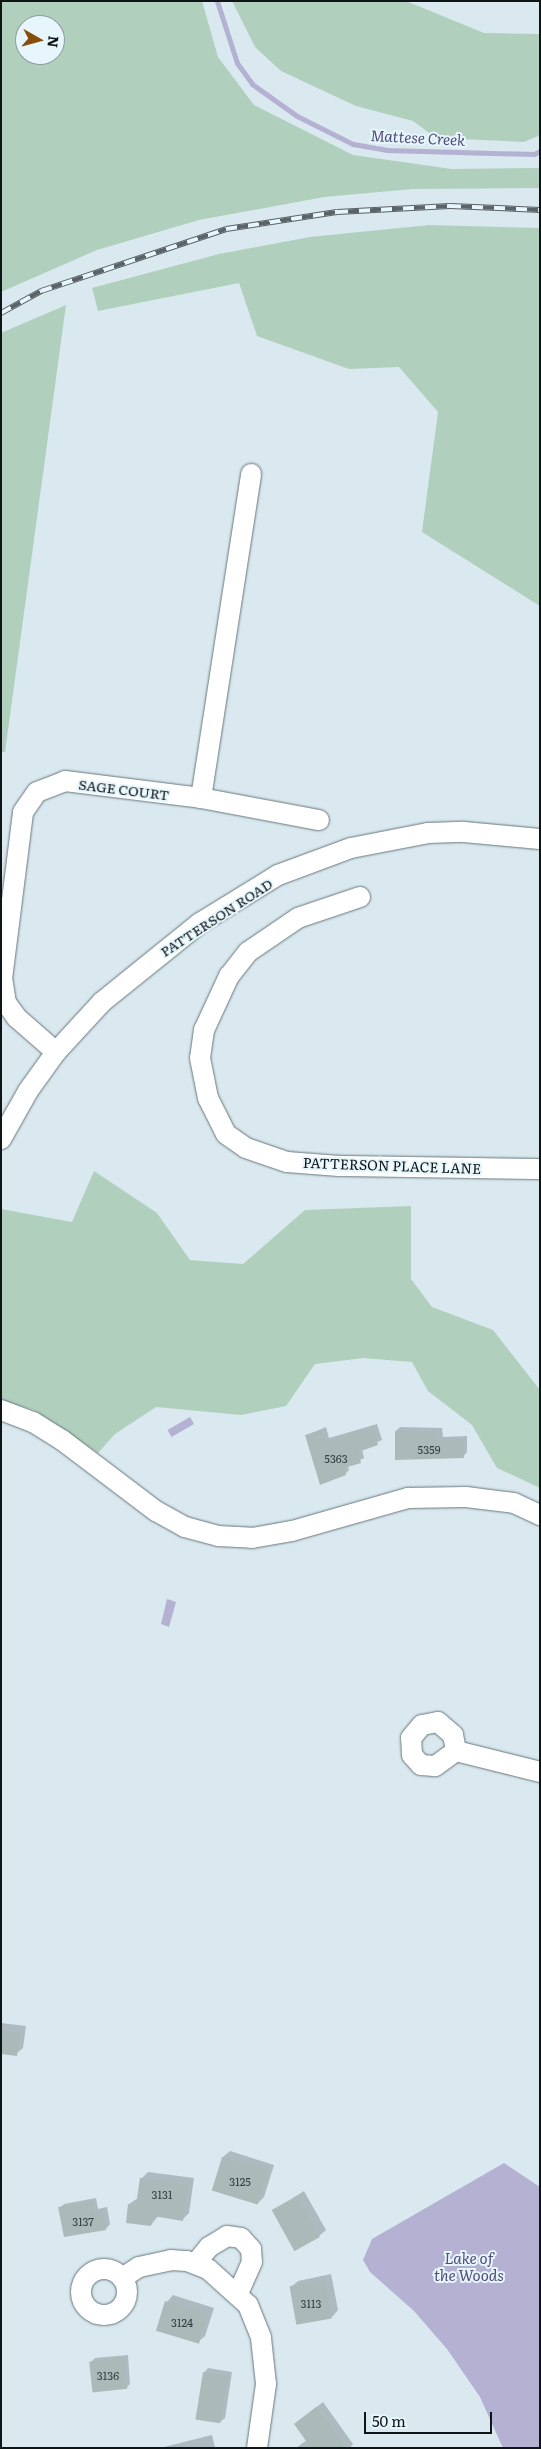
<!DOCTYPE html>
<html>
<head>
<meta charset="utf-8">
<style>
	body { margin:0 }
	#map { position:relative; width:541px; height:2449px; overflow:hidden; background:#d9e9ef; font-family:Literata,serif }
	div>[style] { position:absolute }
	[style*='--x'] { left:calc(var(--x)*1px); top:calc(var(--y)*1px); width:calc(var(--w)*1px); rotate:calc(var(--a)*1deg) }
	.green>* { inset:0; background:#b0d0bd }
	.water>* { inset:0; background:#b4b1d2; transform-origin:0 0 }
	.shadow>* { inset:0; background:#0003 }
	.stream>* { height:5px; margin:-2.5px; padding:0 2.5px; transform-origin:2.5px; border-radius:2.5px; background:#b4b1d2 }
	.building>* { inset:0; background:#a9bab9; transform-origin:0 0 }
	.roads { filter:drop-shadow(0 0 1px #68767c) drop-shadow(0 0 1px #68767c) }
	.minor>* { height:20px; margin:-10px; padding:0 10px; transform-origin:10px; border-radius:10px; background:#fff }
	.minor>.ring { margin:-10px; padding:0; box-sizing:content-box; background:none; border:20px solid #fff; border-radius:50% }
	.rail>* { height:5.5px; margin-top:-2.75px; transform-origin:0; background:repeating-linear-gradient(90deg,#e6f6fc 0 11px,#5a6367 0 22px); box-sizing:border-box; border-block:1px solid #5a6367 }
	span { translate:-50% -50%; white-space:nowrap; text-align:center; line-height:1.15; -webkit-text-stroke:4px #e6f6fc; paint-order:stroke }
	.number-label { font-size:11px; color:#363e40 }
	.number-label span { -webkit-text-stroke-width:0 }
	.street-label { font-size:14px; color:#0f1517 }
	.water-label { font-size:15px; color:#514b79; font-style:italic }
	.frame { position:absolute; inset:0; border:2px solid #0f1517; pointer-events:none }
	.north { position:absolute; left:15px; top:15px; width:50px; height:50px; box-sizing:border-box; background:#e6f6fc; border:1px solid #909ca0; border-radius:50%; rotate:97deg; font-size:14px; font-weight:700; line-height:20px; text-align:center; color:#0f1517 }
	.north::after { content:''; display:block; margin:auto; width:18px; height:22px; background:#884d08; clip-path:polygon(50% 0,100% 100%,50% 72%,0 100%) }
	.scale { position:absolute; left:364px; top:2412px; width:128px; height:22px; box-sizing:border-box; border:2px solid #0f1517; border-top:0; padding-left:6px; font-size:15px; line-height:18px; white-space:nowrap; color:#0f1517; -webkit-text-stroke:4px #e6f6fc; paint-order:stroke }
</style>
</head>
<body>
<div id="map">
	<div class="green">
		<div style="clip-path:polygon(evenodd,1px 1px,202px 1px,218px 57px,254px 105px,353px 155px,452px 169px,540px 168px,540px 188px,413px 189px,324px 197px,199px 220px,97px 250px,1px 292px,1px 1px,25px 25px,55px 25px,55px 55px,25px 55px,25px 25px)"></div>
		<div style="clip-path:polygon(232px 1px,406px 1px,484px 33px,540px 34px,540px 135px,524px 142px,459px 139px,432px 135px,413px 121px,356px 106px,281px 71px,255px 47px)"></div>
		<div style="clip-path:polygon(429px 225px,540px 228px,540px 606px,422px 532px,438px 412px,399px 367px,349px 369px,257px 336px,239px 283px,98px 311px,92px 288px,219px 254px,310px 237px)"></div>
		<div style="clip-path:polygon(66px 305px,5px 752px,1px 752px,1px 333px)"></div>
		<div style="clip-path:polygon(94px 1171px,157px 1213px,190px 1260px,243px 1264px,305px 1210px,411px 1206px,411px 1279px,432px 1307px,493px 1330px,540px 1390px,540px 1488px,497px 1468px,472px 1425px,428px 1391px,412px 1362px,363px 1358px,315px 1364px,286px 1406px,241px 1415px,156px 1407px,115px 1434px,98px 1453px,34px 1410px,1px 1401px,1px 1209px,72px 1222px)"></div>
	</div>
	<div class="water">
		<div style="left:190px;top:1417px;width:8px;height:26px;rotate:60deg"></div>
		<div style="clip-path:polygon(167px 1599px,176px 1602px,169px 1627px,161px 1624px)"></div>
		<div style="clip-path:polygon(504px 2163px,540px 2187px,540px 2448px,503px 2448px,480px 2397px,447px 2349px,414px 2311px,370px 2272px,363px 2260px,372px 2239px)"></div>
	</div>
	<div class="shadow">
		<div style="clip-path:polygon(377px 1424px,382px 1440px,362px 1449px,364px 1458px,348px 1466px,349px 1470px,345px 1474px,307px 1435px,326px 1427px,329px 1438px)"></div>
		<div style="clip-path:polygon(400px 1427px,442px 1428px,443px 1437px,467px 1436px,467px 1452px,463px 1457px,396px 1431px)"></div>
		<div style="clip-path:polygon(1px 2023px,26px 2026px,23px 2048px,16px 2054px,1px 2052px)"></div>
		<div style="clip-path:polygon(230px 2151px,274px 2165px,264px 2197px,257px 2204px,213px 2190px,223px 2157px)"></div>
		<div style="clip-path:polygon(148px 2172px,194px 2178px,189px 2213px,183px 2219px,158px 2216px,151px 2225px,129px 2204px,138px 2198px,141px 2179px)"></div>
		<div style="clip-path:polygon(304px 2191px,326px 2230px,319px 2236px,274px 2210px)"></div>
		<div style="clip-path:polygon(96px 2198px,98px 2209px,107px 2207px,110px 2224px,106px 2229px,60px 2208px,64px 2204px)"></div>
		<div style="clip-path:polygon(331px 2274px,338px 2310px,332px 2317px,291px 2287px,298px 2281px)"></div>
		<div style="clip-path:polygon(173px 2295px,214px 2308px,205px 2336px,198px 2342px,167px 2302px)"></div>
		<div style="clip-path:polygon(128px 2355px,130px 2384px,126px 2388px,91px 2362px,95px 2358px)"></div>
		<div style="clip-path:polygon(208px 2368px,232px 2372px,225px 2418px,220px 2422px,204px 2373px)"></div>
		<div style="clip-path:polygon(323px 2402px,353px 2444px,350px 2448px,296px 2448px,307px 2440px,295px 2424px)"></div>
		<div style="clip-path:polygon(212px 2435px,215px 2448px,160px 2448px)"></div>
	</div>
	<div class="stream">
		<div style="--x:217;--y:1;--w:65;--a:72.1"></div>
		<div style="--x:237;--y:63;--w:26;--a:54"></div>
		<div style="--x:252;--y:84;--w:55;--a:35.4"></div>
		<div style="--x:297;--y:116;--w:63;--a:26.6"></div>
		<div style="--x:353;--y:144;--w:35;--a:10"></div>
		<div style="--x:387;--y:150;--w:147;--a:1.6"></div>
		<div style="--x:534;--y:154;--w:7;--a:-27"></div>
	</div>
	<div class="building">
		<div style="clip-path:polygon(373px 1427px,378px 1445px,358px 1452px,361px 1463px,344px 1468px,346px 1475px,320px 1485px,305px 1435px,321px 1430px,325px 1442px)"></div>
		<div style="clip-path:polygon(395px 1431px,438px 1432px,439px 1440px,463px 1439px,464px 1458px,395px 1460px)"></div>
		<div style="clip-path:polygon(1px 2030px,20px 2033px,17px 2056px,1px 2054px)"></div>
		<div style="left:222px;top:2157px;width:48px;height:35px;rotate:17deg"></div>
		<div style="clip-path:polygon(140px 2178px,188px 2185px,183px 2221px,153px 2216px,151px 2226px,126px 2223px,128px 2204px,136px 2205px)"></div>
		<div style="left:297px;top:2196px;width:47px;height:29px;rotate:61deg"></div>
		<div style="clip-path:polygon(92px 2202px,94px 2212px,103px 2211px,106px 2230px,64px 2237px,58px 2207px)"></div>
		<div style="left:325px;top:2280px;width:39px;height:36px;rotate:80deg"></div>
		<div style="left:165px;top:2301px;width:45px;height:31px;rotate:17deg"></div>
		<div style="left:124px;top:2358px;width:31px;height:35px;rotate:84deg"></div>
		<div style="left:203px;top:2372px;width:25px;height:48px;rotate:9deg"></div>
		<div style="clip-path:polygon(316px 2407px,345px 2448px,311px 2448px,294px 2424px)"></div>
	</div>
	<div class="roads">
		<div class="minor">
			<div style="--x:201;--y:798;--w:328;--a:-81.2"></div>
			<div style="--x:360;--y:897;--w:65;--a:161.3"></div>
			<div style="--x:298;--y:918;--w:60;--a:145.8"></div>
			<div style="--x:248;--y:952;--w:31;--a:128"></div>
			<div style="--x:229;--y:976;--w:60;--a:114.8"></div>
			<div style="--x:204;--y:1030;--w:28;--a:98"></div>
			<div style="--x:200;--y:1058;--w:41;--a:78.7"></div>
			<div style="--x:208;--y:1098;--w:40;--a:63.4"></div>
			<div style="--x:226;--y:1134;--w:24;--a:35"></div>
			<div style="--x:246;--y:1148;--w:43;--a:18.9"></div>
			<div style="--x:287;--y:1162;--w:52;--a:4.4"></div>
			<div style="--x:339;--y:1166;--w:201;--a:0.9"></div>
			<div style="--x:56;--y:1052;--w:52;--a:-138.9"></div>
			<div style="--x:17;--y:1018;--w:19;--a:-126"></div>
			<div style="--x:6;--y:1003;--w:24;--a:-99"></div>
			<div style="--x:2;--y:979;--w:168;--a:-82.8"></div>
			<div style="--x:23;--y:812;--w:24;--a:-55"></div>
			<div style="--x:37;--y:792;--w:30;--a:-21"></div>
			<div style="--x:65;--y:781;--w:137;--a:7.1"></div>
			<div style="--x:201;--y:798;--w:120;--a:10.6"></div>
			<div style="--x:1;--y:1139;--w:55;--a:-60.6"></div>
			<div style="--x:28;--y:1091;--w:48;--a:-54.3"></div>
			<div style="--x:56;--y:1052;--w:68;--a:-47.4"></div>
			<div style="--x:102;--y:1002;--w:126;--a:-38.9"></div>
			<div style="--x:200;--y:923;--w:92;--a:-31.6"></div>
			<div style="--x:278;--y:875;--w:78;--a:-20.3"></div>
			<div style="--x:351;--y:848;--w:78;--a:-11"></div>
			<div style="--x:428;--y:833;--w:36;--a:-2"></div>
			<div style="--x:464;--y:832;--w:76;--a:5.3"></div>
			<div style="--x:1;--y:1410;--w:34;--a:21"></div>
			<div style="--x:33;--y:1422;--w:34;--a:32"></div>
			<div style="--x:62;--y:1440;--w:118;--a:37.1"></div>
			<div style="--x:156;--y:1511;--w:33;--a:29"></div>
			<div style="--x:185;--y:1527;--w:34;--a:15"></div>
			<div style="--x:218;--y:1536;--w:34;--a:3"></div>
			<div style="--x:252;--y:1538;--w:41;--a:-9.9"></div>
			<div style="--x:292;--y:1531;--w:121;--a:-15.9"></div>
			<div style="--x:408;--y:1498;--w:58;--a:-1"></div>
			<div style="--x:466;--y:1497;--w:48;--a:7.1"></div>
			<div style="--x:514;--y:1503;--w:29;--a:25"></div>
			<div style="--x:438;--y:1722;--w:20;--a:41"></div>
			<div style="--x:453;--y:1735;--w:16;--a:79"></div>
			<div style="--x:456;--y:1751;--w:26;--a:144"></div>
			<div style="--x:435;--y:1766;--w:14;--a:-176"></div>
			<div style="--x:421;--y:1765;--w:13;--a:-132"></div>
			<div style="--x:412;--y:1755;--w:17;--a:-93"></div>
			<div style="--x:411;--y:1738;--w:17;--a:-50"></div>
			<div style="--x:422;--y:1725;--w:16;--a:-11"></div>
			<div style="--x:456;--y:1751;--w:87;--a:14"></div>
			<div style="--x:196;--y:2263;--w:21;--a:-51"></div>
			<div style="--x:209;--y:2247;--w:21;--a:-31"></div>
			<div style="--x:227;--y:2236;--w:14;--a:8"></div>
			<div style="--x:241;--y:2238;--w:15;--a:48"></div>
			<div style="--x:251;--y:2249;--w:13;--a:86"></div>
			<div style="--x:252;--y:2262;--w:36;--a:114"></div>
			<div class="ring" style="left:81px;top:2269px;width:26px;height:26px"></div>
			<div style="--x:122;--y:2278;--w:20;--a:-33"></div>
			<div style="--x:139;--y:2267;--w:33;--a:-12"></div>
			<div style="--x:171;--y:2260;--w:16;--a:4"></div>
			<div style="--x:187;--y:2261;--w:22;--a:21"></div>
			<div style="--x:208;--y:2269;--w:54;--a:42"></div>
			<div style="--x:248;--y:2305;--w:35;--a:68"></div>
			<div style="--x:261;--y:2338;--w:46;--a:83.8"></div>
			<div style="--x:266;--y:2384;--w:65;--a:98"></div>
		</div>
	</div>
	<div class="rail">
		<div style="--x:1;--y:313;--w:46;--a:-28.8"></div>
		<div style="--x:41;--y:291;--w:195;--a:-18.5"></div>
		<div style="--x:226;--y:229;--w:112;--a:-8.7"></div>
		<div style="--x:337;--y:212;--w:113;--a:-3"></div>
		<div style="--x:450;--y:206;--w:90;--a:2.5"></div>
	</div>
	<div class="number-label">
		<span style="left:429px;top:1449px">5359</span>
		<span style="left:336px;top:1458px">5363</span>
		<span style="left:240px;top:2181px">3125</span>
		<span style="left:162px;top:2194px">3131</span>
		<span style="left:83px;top:2221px">3137</span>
		<span style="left:311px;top:2303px">3113</span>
		<span style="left:182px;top:2322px">3124</span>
		<span style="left:108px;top:2375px">3136</span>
	</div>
	<div class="street-label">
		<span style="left:124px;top:789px;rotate:7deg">SAGE COURT</span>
		<span style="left:216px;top:917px;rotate:-33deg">PATTERSON ROAD</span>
		<span style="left:392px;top:1165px;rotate:2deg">PATTERSON PLACE LANE</span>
	</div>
	<div class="water-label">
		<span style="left:418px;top:137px;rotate:3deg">Mattese Creek</span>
		<span style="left:469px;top:2266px">Lake of<br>the Woods</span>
	</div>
	<div class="frame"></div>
	<div class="north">N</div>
	<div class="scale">50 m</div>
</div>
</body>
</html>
